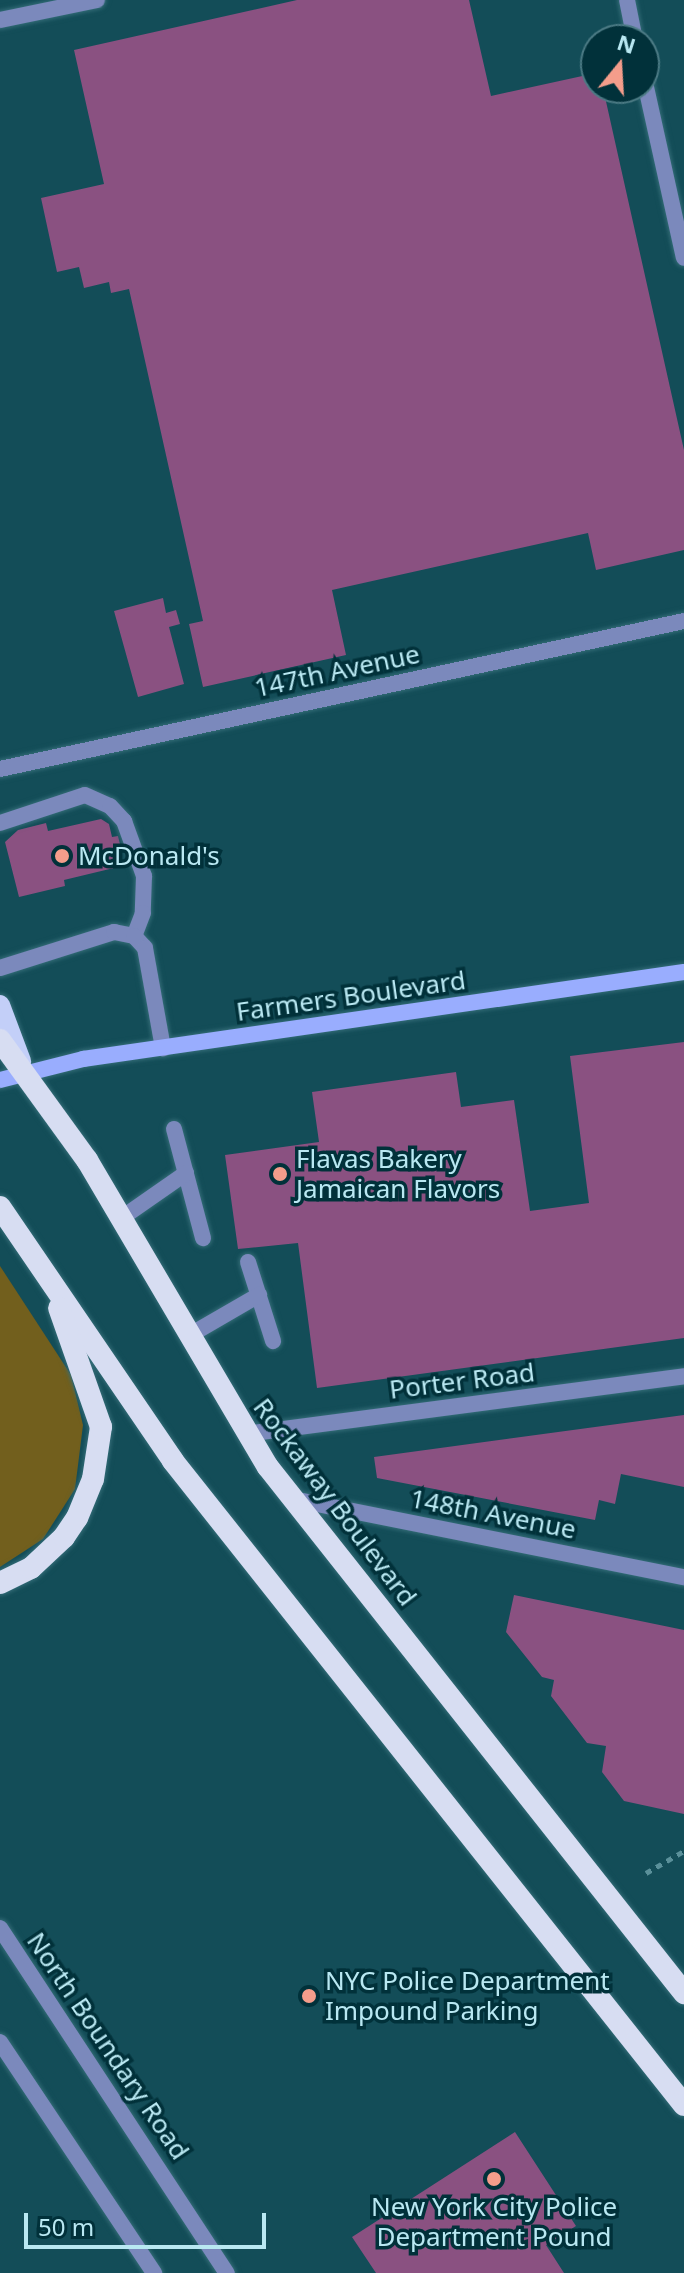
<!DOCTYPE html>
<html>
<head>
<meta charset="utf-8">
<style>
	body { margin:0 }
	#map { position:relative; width:684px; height:2273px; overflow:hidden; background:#134d58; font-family:"Noto Sans",sans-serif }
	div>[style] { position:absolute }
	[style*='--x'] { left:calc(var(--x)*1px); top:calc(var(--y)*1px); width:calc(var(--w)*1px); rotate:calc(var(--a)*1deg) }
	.green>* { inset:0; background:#725f1d }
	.building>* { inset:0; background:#8a5181 }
	.path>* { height:5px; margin-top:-2.5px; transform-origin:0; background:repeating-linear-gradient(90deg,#5a909a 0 6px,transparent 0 12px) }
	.roads { filter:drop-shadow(0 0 2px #346c77) drop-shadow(0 0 2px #346c77) }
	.service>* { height:16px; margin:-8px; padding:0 8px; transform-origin:8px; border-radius:8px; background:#7b89bc }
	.minor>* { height:16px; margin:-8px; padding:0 8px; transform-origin:8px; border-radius:8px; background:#7b89bc }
	.tertiary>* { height:16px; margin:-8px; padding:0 8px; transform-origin:8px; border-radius:8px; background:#7b89bc }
	.secondary>* { height:16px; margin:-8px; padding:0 8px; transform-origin:8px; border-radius:8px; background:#99adfe }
	.primary>* { height:20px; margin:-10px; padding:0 10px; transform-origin:10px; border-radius:10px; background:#c3cff8 }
	.trunk>* { height:22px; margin:-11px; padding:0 11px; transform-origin:11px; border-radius:11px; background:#d7ddf2 }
	.dots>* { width:22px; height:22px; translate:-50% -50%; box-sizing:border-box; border:4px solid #01313a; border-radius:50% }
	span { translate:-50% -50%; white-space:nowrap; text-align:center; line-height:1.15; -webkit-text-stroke:7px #01313a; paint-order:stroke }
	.street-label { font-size:26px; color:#b9e8f2 }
	.poi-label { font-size:26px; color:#b9e8f2 }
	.left { translate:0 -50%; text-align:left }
	.north { position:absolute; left:580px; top:24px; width:80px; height:80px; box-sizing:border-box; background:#01313a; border:2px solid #4b7a84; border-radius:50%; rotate:18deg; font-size:22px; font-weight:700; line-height:32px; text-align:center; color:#b9e8f2 }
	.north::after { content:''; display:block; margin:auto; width:28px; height:36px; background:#f49d8b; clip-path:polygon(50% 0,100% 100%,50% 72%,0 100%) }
	.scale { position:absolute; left:24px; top:2213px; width:242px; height:36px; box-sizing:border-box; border:4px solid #b9e8f2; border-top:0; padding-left:10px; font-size:24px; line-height:28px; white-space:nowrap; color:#b9e8f2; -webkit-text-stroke:6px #01313a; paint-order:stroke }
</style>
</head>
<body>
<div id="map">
	<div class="green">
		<div style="clip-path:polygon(0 1266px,71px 1375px,83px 1425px,75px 1489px,43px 1539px,0 1567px)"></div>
	</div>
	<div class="building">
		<div style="clip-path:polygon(297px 0,469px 0,491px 96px,596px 73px,596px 88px,603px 88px,684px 450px,684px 550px,596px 570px,588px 533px,332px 590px,346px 655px,203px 687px,189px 624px,203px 621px,129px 289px,111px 293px,109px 282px,84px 288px,79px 267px,57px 272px,41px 198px,104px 184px,74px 50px)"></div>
		<div style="clip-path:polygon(163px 598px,166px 613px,176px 610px,180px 624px,169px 627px,184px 684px,138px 697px,114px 611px)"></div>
		<div style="clip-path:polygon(101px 819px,109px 824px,112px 837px,118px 836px,120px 844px,114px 846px,118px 867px,64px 880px,65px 886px,19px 897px,5px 842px,18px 830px,46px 823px,48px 831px)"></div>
		<div style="clip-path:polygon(684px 1042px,684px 1338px,317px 1388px,298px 1243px,238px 1249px,225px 1155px,319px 1142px,312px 1092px,456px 1072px,461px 1107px,514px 1100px,530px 1211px,589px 1203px,570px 1056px)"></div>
		<div style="clip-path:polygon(684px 1415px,684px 1487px,621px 1474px,615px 1504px,599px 1500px,595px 1520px,377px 1478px,374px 1457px)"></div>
		<div style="clip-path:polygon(514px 1595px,684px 1630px,684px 1814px,624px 1801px,602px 1772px,606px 1746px,587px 1743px,551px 1696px,554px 1680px,542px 1677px,506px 1632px)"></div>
		<div style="clip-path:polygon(515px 2132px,576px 2226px,546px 2245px,564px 2273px,376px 2273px,352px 2237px)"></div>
	</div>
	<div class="path">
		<div style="--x:646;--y:1873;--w:44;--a:-30.1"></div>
	</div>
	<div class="roads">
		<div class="service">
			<div style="--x:0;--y:823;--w:89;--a:-18.2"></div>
			<div style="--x:85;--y:795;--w:27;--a:24"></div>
			<div style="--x:110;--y:806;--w:21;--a:47"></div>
			<div style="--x:124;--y:821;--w:59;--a:70"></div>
			<div style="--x:144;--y:876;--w:37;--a:92"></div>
			<div style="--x:143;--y:913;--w:25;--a:111"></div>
			<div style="--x:0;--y:968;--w:120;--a:-17.5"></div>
			<div style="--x:114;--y:932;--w:20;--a:11"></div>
			<div style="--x:134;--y:936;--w:16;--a:47"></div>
			<div style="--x:145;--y:948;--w:102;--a:79.8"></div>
			<div style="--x:174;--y:1129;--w:113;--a:75.1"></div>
			<div style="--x:123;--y:1217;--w:77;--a:-34.9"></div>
			<div style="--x:248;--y:1262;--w:83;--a:72.4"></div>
			<div style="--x:190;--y:1335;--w:80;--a:-30.1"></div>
		</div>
		<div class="minor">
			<div style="--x:627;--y:0;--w:41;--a:78.7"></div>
			<div style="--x:0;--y:20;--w:99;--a:-11.7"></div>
			<div style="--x:644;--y:78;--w:184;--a:77.5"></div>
			<div style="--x:246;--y:1434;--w:442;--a:-7.5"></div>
			<div style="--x:292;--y:1499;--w:400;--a:11.3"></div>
			<div style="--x:0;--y:1928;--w:413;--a:56.7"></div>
			<div style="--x:0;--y:2042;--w:278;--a:56.3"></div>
		</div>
		<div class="tertiary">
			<div style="--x:0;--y:769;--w:700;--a:-12.21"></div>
		</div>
		<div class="secondary">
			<div style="--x:0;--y:1080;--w:86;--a:-14.2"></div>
			<div style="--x:83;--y:1059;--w:607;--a:-8.24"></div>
		</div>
		<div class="primary">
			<div style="--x:0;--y:1005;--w:60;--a:69.4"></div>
		</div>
		<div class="trunk">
			<div style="--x:0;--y:1040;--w:148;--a:54.1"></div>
			<div style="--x:87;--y:1160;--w:356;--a:59.5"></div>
			<div style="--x:268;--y:1467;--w:671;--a:51.66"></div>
			<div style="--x:0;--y:1207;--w:307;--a:55.7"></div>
			<div style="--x:173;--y:1461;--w:822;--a:51.57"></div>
			<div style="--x:0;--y:1583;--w:34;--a:-26"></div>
			<div style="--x:31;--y:1568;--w:45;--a:-43.2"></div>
			<div style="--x:64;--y:1537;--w:23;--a:-56"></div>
			<div style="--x:77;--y:1518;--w:42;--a:-67.7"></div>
			<div style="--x:93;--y:1479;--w:53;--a:-81.3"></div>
			<div style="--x:101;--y:1427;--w:126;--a:-109.4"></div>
		</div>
	</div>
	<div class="dots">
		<div style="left:62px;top:856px;background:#f49d8b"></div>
		<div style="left:280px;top:1174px;background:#f49d8b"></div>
		<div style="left:309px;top:1996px;background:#f49d8b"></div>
		<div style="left:494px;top:2179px;background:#f49d8b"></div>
	</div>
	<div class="street-label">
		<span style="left:337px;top:671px;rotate:-12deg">147th Avenue</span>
		<span style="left:351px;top:996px;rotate:-8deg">Farmers Boulevard</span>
		<span style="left:462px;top:1381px;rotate:-7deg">Porter Road</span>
		<span style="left:335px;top:1502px;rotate:53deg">Rockaway Boulevard</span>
		<span style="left:493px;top:1514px;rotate:11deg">148th Avenue</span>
		<span style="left:108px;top:2046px;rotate:56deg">North Boundary Road</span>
	</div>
	<div class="poi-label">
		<span class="left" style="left:78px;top:856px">McDonald's</span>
		<span class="left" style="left:296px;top:1174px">Flavas Bakery<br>Jamaican Flavors</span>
		<span class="left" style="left:325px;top:1996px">NYC Police Department<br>Impound Parking</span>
		<span style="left:494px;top:2222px">New York City Police<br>Department Pound</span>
	</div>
	<div class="north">N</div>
	<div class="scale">50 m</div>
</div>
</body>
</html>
